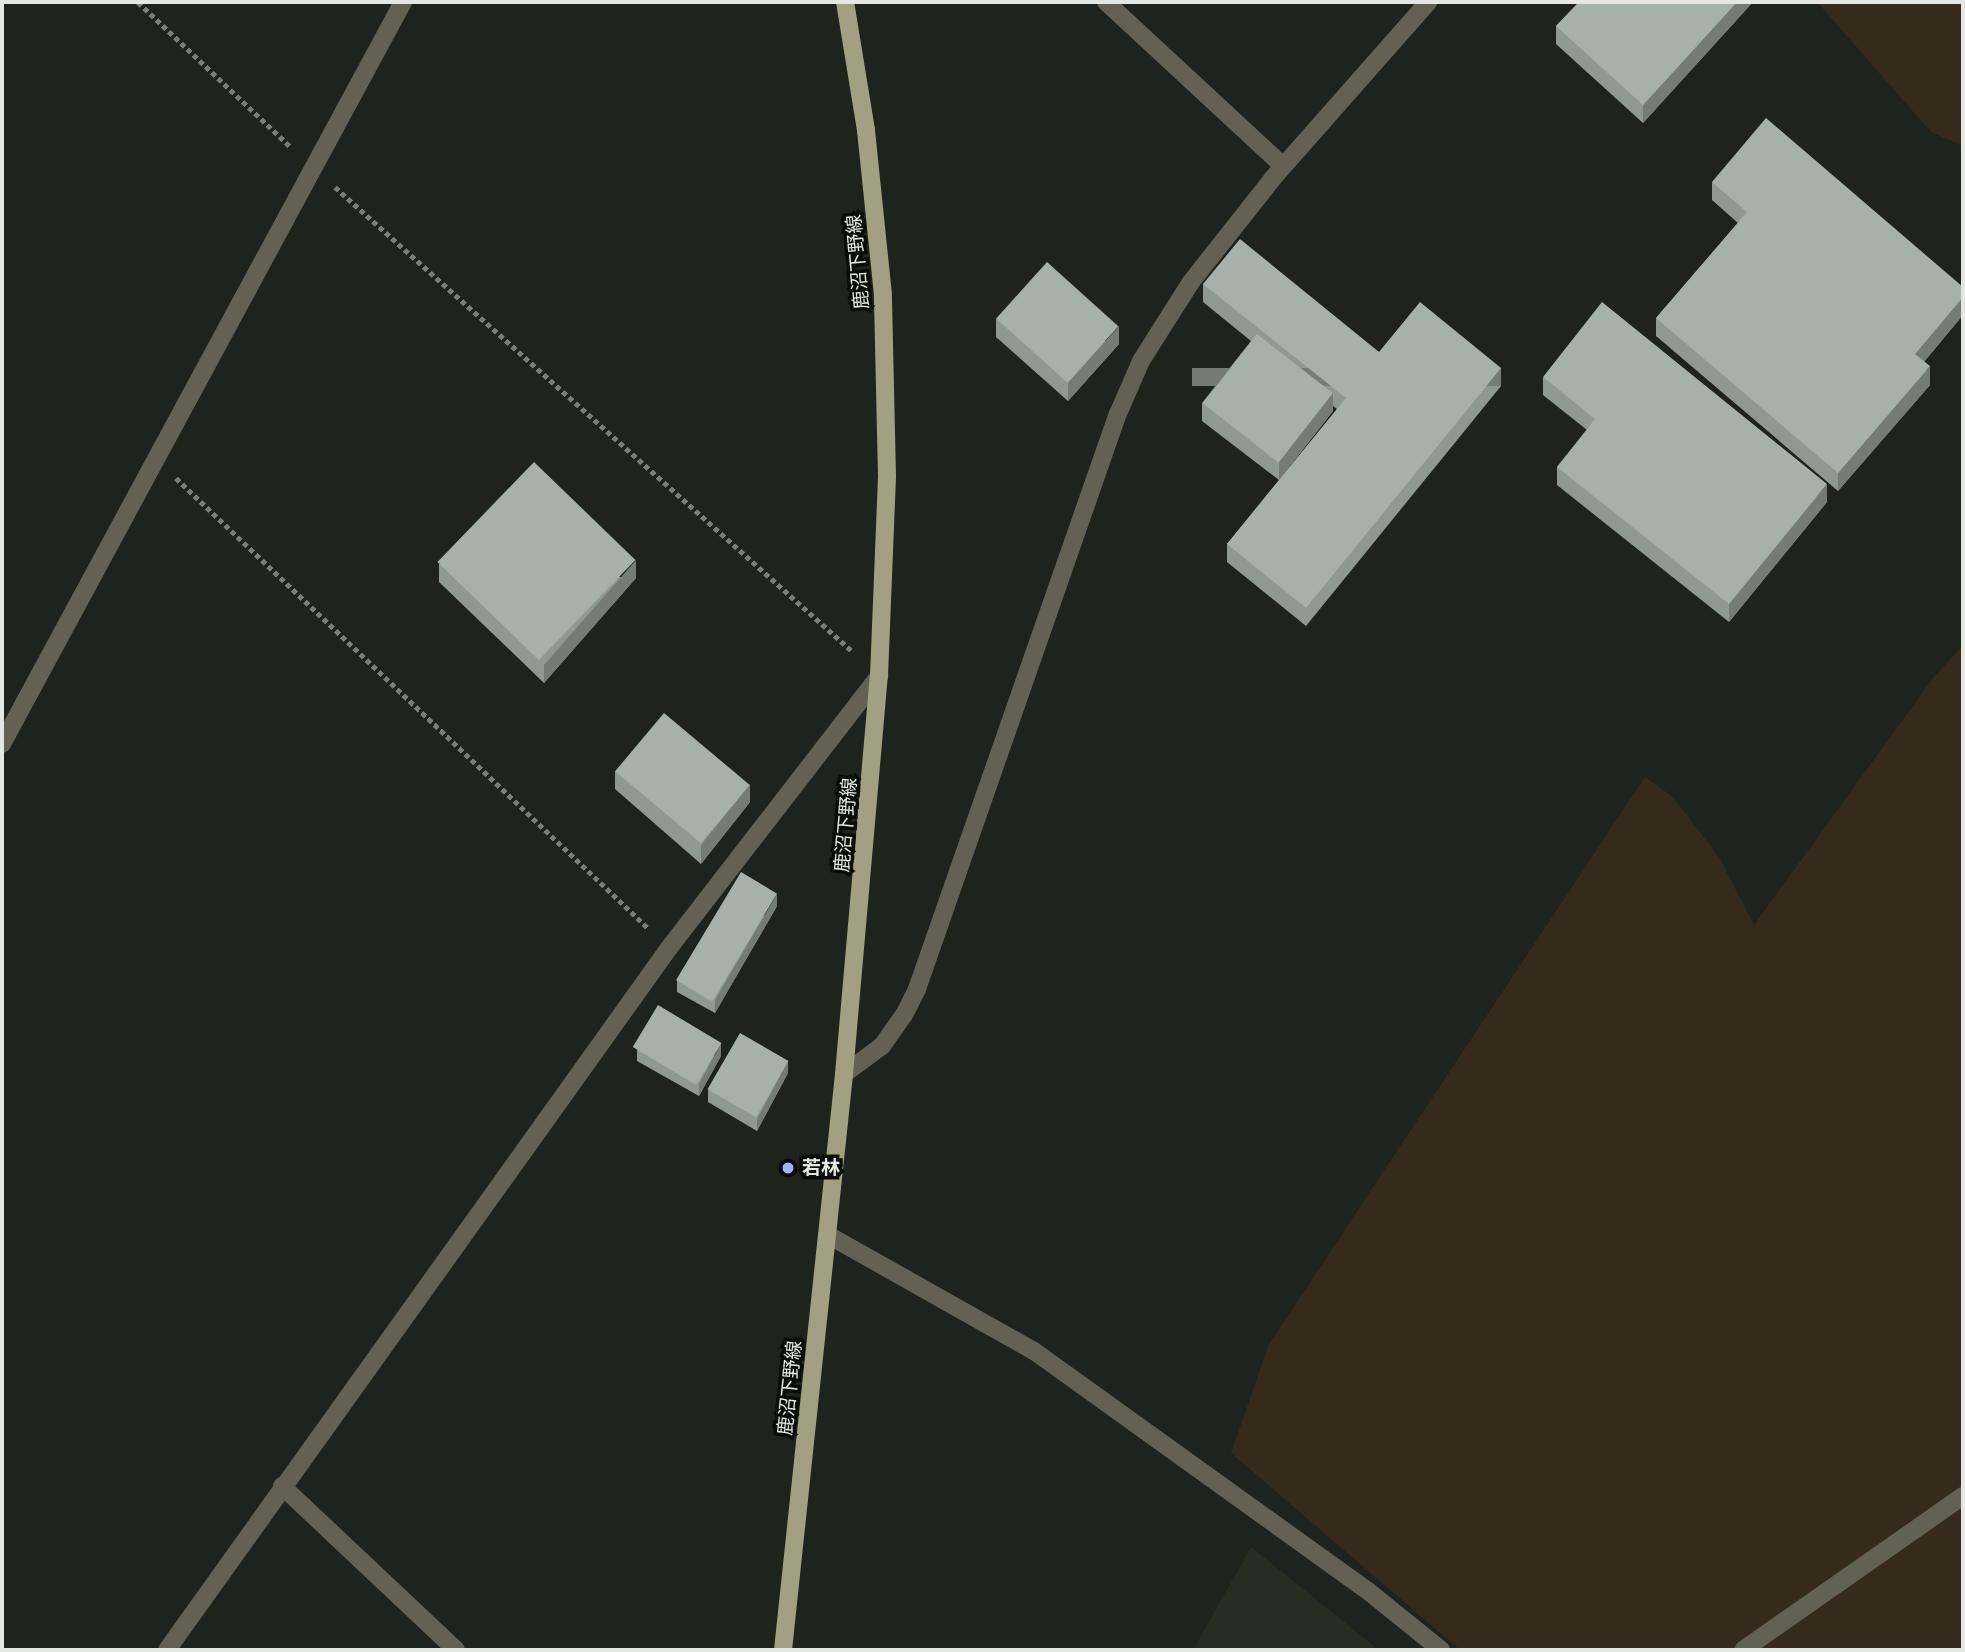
<!DOCTYPE html>
<html>
<head>
<meta charset="utf-8">
<style>
	body { margin:0 }
	#map { position:relative; width:1965px; height:1652px; overflow:hidden; background:#1f231d; font-family:Montserrat,"Noto Sans JP",sans-serif }
	div>[style] { position:absolute }
	[style*='--x'] { left:calc(var(--x)*1px); top:calc(var(--y)*1px); width:calc(var(--w)*1px); rotate:calc(var(--a)*1deg) }
	.built>* { inset:0; background:#262d21 }
	.green>* { inset:0; background:#352a1c }
	.path>* { height:4.5px; margin-top:-2.25px; transform-origin:0; background:repeating-linear-gradient(90deg,#7a7d78 0 5px,transparent 0 8.5px) }
	.street>* { height:18px; margin:-9px; padding:0 9px; transform-origin:9px; border-radius:9px; background:#626153 }
	.primary>* { height:18px; margin:-9px; padding:0 9px; transform-origin:9px; border-radius:9px; background:#a2a083 }
	.wall>* { inset:0; background:#909894 }
	.shaded-wall>* { inset:0; background:#757c78; transform-origin:0 0 }
	.building>* { inset:0; background:#a7b1ac; transform-origin:0 0 }
	.dots>* { width:19px; height:19px; translate:-50% -50%; box-sizing:border-box; border:4px solid #0a0c09; border-radius:50% }
	span { translate:-50% -50%; white-space:nowrap; text-align:center; line-height:1.15; -webkit-text-stroke:7px #0a0c09; paint-order:stroke }
	.street-label { font-size:19px; color:#e5e7e3 }
	.poi-label { font-size:19px; color:#e5e7e3; font-weight:700 }
	.left { translate:0 -50%; text-align:left }
	.frame { position:absolute; inset:0; border:4px solid #e5e7e3; pointer-events:none }
</style>
</head>
<body>
<div id="map">
	<div class="built">
		<div style="clip-path:polygon(1251px 1547px,1379px 1650px,1193px 1650px)"></div>
	</div>
	<div class="green">
		<div style="clip-path:polygon(1817px 2px,1963px 2px,1963px 146px,1931px 132px)"></div>
		<div style="clip-path:polygon(1963px 645px,1963px 1650px,1460px 1650px,1231px 1453px,1269px 1344px,1645px 777px,1673px 797px,1719px 857px,1754px 925px,1933px 678px)"></div>
	</div>
	<div class="path">
		<div style="--x:138;--y:2;--w:212;--a:43.5"></div>
		<div style="--x:335;--y:187;--w:695;--a:41.91"></div>
		<div style="--x:176;--y:478;--w:652;--a:43.63"></div>
	</div>
	<div class="street">
		<div style="--x:1106;--y:2;--w:241;--a:42.8"></div>
		<div style="--x:2;--y:744;--w:843;--a:-61.61"></div>
		<div style="--x:844;--y:1074;--w:47;--a:-36.4"></div>
		<div style="--x:882;--y:1046;--w:38;--a:-55"></div>
		<div style="--x:904;--y:1015;--w:29;--a:-63"></div>
		<div style="--x:917;--y:989;--w:607;--a:-70.76"></div>
		<div style="--x:1117;--y:416;--w:60;--a:-66.4"></div>
		<div style="--x:1141;--y:361;--w:93;--a:-57.7"></div>
		<div style="--x:1191;--y:282;--w:132;--a:-51.7"></div>
		<div style="--x:1273;--y:178;--w:235;--a:-48.6"></div>
		<div style="--x:828;--y:1235;--w:236;--a:29.4"></div>
		<div style="--x:1034;--y:1351;--w:411;--a:35.7"></div>
		<div style="--x:1368;--y:1591;--w:94;--a:38.9"></div>
		<div style="--x:282;--y:1486;--w:239;--a:43.3"></div>
		<div style="--x:167;--y:1650;--w:863;--a:-54.43"></div>
		<div style="--x:669;--y:948;--w:344;--a:-52.3"></div>
		<div style="--x:1743;--y:1650;--w:269;--a:-35"></div>
	</div>
	<div class="primary">
		<div style="--x:783;--y:1650;--w:579;--a:-83.95"></div>
		<div style="--x:844;--y:1074;--w:400;--a:-85"></div>
		<div style="--x:879;--y:676;--w:200;--a:-87.7"></div>
		<div style="--x:887;--y:476;--w:181;--a:-91.3"></div>
		<div style="--x:883;--y:295;--w:166;--a:-95.9"></div>
		<div style="--x:866;--y:130;--w:130;--a:-99.3"></div>
	</div>
	<div class="wall">
		<div style="clip-path:polygon(1579px 2px,1753px 2px,1643px 123px,1556px 44px,1556px 26px)"></div>
		<div style="clip-path:polygon(1712px 182px,1963px 287px,1963px 315px,1924px 362px,1930px 385px,1838px 491px,1656px 336px,1656px 318px,1738px 223px,1712px 200px)"></div>
		<div style="clip-path:polygon(evenodd,1203px 284px,1379px 352px,1501px 386px,1306px 626px,1227px 562px,1227px 544px,1279px 480px,1202px 421px,1202px 403px,1251px 341px,1203px 302px,1203px 284px,1333px 406px,1337px 409px,1279px 480px,1333px 411px,1333px 406px)"></div>
		<div style="clip-path:polygon(996px 319px,1119px 344px,1068px 401px,996px 337px)"></div>
		<div style="clip-path:polygon(1543px 377px,1827px 502px,1729px 622px,1557px 485px,1557px 467px,1587px 430px,1543px 395px)"></div>
		<div style="clip-path:polygon(439px 564px,636px 578px,544px 683px,439px 582px)"></div>
		<div style="clip-path:polygon(615px 771px,750px 802px,701px 864px,615px 789px)"></div>
		<div style="clip-path:polygon(777px 906px,715px 1013px,677px 992px,677px 980px)"></div>
		<div style="clip-path:polygon(637px 1049px,721px 1056px,699px 1096px,637px 1061px)"></div>
		<div style="clip-path:polygon(788px 1073px,757px 1131px,708px 1102px,708px 1090px)"></div>
	</div>
	<div class="shaded-wall">
		<div style="clip-path:polygon(1737px 2px,1753px 2px,1643px 123px,1643px 105px)"></div>
		<div style="clip-path:polygon(1963px 297px,1963px 315px,1915px 372px,1915px 354px)"></div>
		<div style="clip-path:polygon(1119px 326px,1119px 344px,1068px 401px,1068px 383px)"></div>
		<div style="clip-path:polygon(1930px 366px,1930px 385px,1838px 491px,1838px 473px)"></div>
		<div style="left:1501px;top:368px;width:18px;height:309px;rotate:90deg"></div>
		<div style="clip-path:polygon(1333px 393px,1333px 411px,1279px 480px,1279px 462px)"></div>
		<div style="clip-path:polygon(1827px 484px,1827px 502px,1729px 622px,1729px 604px)"></div>
		<div style="clip-path:polygon(636px 560px,636px 578px,544px 683px,544px 665px)"></div>
		<div style="clip-path:polygon(750px 784px,750px 802px,701px 864px,701px 845px)"></div>
		<div style="clip-path:polygon(777px 894px,777px 906px,715px 1013px,715px 1000px)"></div>
		<div style="clip-path:polygon(721px 1043px,721px 1056px,699px 1096px,699px 1084px)"></div>
		<div style="clip-path:polygon(788px 1061px,788px 1073px,757px 1131px,757px 1119px)"></div>
	</div>
	<div class="building">
		<div style="clip-path:polygon(1579px 2px,1737px 2px,1643px 105px,1556px 26px)"></div>
		<div style="clip-path:polygon(1766px 118px,1963px 287px,1963px 297px,1915px 354px,1930px 366px,1838px 473px,1656px 318px,1747px 212px,1712px 182px)"></div>
		<div style="clip-path:polygon(1240px 239px,1379px 352px,1420px 302px,1501px 368px,1306px 608px,1227px 544px,1346px 398px,1203px 284px)"></div>
		<div style="left:1047px;top:262px;width:96px;height:76px;rotate:42deg"></div>
		<div style="clip-path:polygon(1602px 302px,1827px 484px,1729px 604px,1557px 467px,1595px 419px,1543px 377px)"></div>
		<div style="left:1257px;top:334px;width:96px;height:88px;rotate:38deg"></div>
		<div style="left:534px;top:462px;width:141px;height:139px;rotate:44deg"></div>
		<div style="left:664px;top:713px;width:112px;height:76px;rotate:40deg"></div>
		<div style="left:741px;top:872px;width:42px;height:126px;rotate:31deg"></div>
		<div style="left:658px;top:1005px;width:74px;height:49px;rotate:31deg"></div>
		<div style="left:740px;top:1033px;width:56px;height:65px;rotate:30deg"></div>
	</div>
	<div class="dots">
		<div style="left:788px;top:1168px;background:#a8b0fc"></div>
	</div>
	<div class="street-label">
		<span style="left:858px;top:262px;rotate:-95deg">鹿沼下野線</span>
		<span style="left:846px;top:825px;rotate:-85deg">鹿沼下野線</span>
		<span style="left:790px;top:1388px;rotate:-84deg">鹿沼下野線</span>
	</div>
	<div class="poi-label">
		<span class="left" style="left:802px;top:1168px">若林</span>
	</div>
	<div class="frame"></div>
</div>
</body>
</html>
